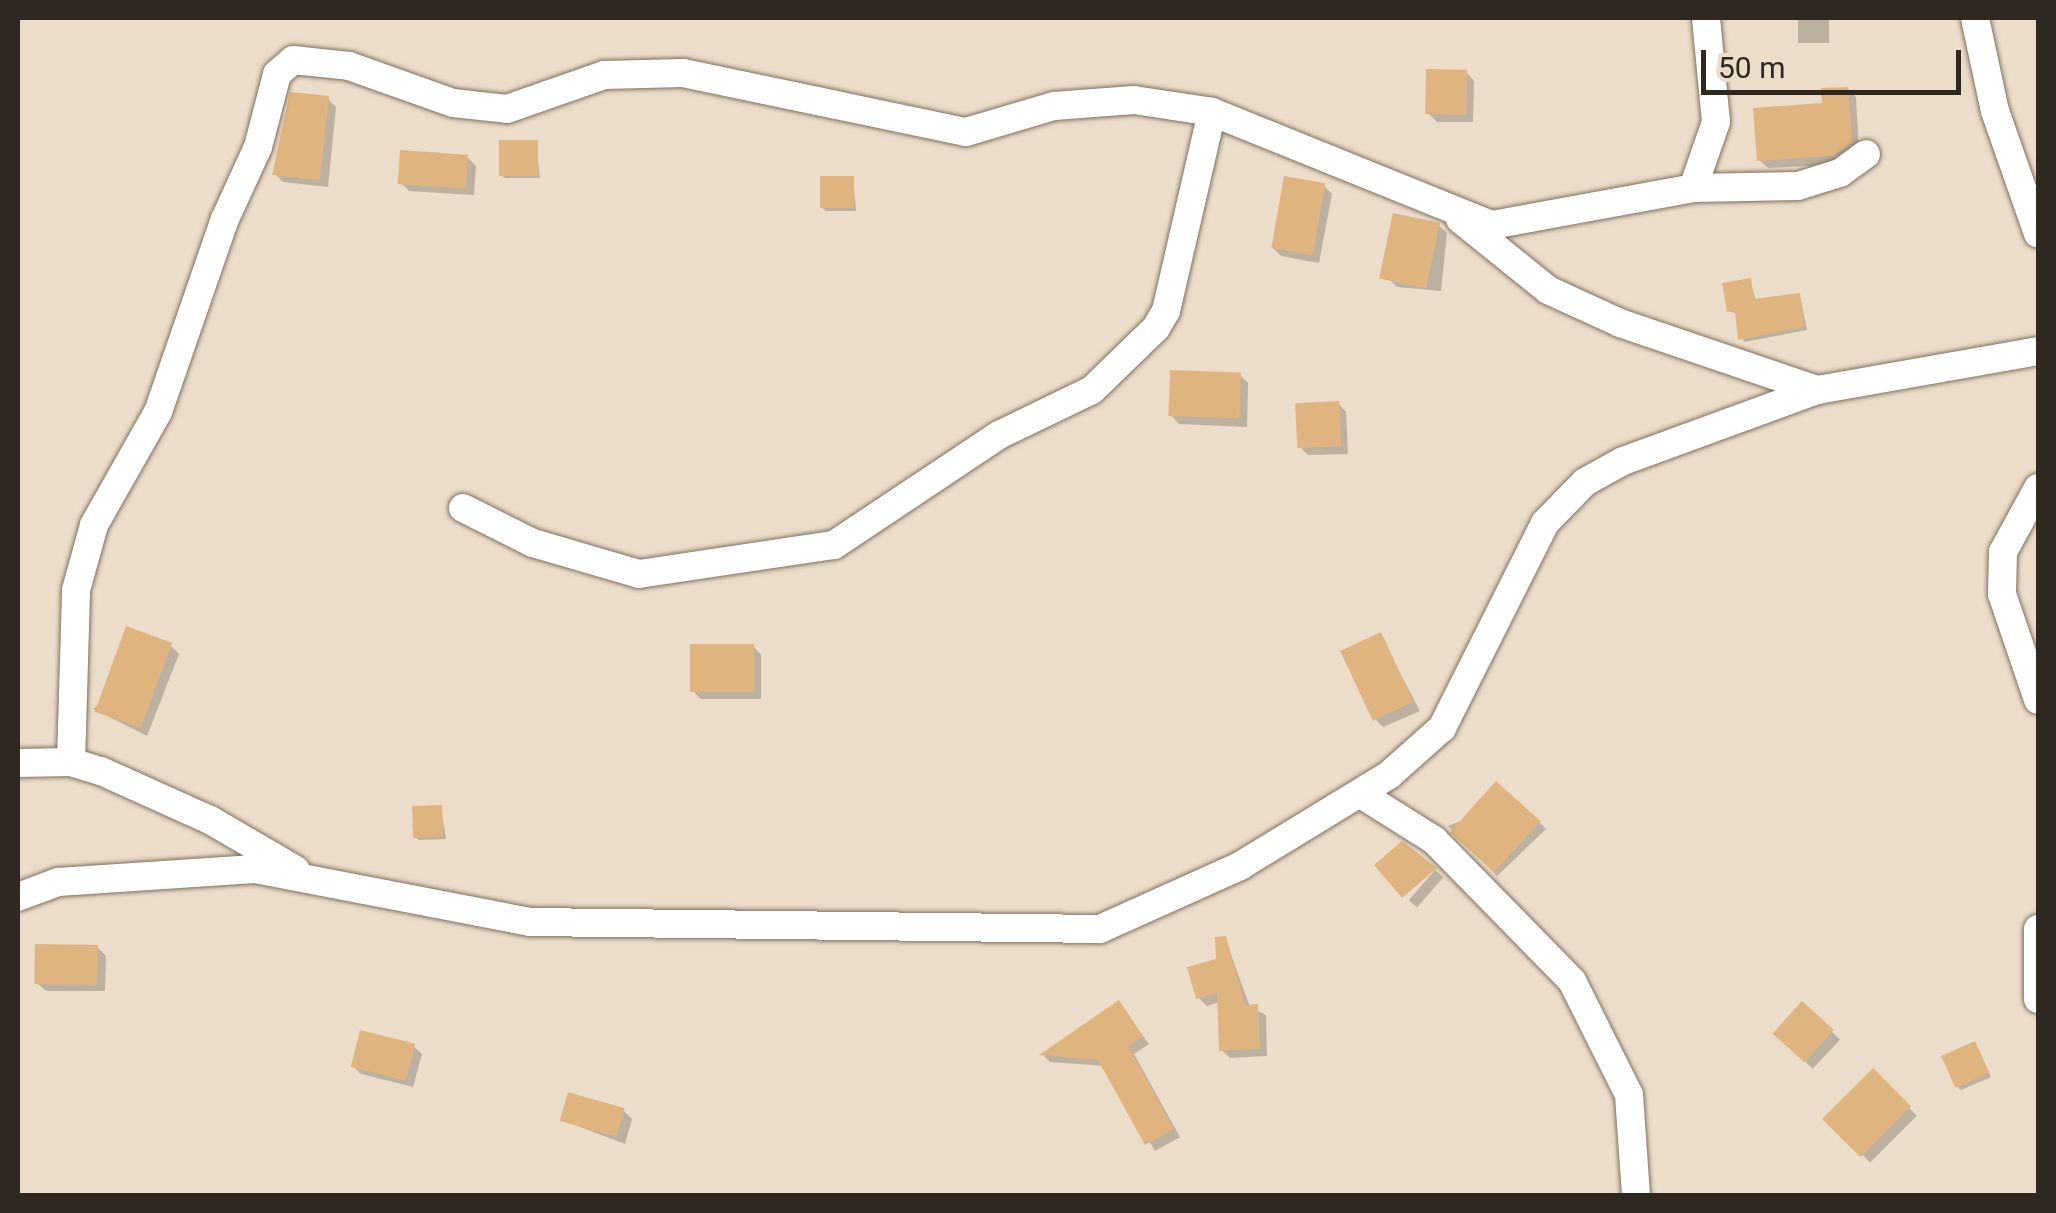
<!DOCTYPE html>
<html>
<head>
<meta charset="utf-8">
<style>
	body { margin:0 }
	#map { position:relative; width:2056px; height:1213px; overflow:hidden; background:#ecdcca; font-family:Roboto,sans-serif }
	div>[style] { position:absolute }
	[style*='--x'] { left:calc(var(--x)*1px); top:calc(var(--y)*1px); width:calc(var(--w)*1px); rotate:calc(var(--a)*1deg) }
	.shadow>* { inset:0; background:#0003; transform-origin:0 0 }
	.building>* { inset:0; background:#e0b47f; transform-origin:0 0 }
	.roads { filter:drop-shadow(0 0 2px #7e705f) drop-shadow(0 0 2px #7e705f) }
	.minor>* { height:28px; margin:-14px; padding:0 14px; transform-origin:14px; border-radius:14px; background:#fff }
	span { translate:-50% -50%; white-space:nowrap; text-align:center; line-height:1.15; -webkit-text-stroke:10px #ecdcca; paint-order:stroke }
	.frame { position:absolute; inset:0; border:20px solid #2e2821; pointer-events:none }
	.scale { position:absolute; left:1701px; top:50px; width:260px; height:45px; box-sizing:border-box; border:5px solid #2e2821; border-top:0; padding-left:12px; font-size:30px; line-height:35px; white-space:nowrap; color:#2e2821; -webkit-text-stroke:8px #ecdcca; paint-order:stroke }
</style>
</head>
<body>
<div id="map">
	<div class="shadow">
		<div style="left:1798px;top:18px;width:31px;height:25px"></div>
		<div style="clip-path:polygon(1466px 72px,1474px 81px,1473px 122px,1437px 122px,1428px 113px)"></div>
		<div style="clip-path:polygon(1848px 89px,1856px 97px,1859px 151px,1842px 164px,1768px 168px,1759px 160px)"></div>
		<div style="clip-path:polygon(328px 99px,336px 107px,328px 187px,283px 182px,275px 174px)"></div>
		<div style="clip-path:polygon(536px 143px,540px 178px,505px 178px,501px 175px)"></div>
		<div style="clip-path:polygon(467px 157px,476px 166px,474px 195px,409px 191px,401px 183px)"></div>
		<div style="clip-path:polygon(853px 179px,856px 211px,826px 211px,822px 207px)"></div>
		<div style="clip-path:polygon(1323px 185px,1332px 194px,1319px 263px,1281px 256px,1273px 248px)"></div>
		<div style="clip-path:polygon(1438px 225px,1447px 233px,1441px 291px,1397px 287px,1389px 279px)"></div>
		<div style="clip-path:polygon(1750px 281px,1756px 301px,1800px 296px,1807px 330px,1744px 342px,1738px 314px,1729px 311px)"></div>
		<div style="clip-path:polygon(1240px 375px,1248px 383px,1247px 427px,1179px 424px,1171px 415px)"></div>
		<div style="clip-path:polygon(1338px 403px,1346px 412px,1348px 454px,1308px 455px,1300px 447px)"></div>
		<div style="clip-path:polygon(1380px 635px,1420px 711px,1383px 727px,1375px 719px)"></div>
		<div style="clip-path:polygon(171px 646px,179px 654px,147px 736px,93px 709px)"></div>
		<div style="clip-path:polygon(753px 646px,761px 655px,761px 699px,701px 699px,693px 691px)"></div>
		<div style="clip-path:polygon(1517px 800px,1546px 829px,1497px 876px,1448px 826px)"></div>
		<div style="clip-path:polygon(441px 808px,446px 839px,419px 840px,415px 837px)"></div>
		<div style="left:1435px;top:870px;width:11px;height:40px;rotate:41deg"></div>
		<div style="clip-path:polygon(1225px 938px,1250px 1007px,1266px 1015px,1267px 1056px,1230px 1058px,1222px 1050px,1220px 1002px,1207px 1006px,1199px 998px)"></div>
		<div style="clip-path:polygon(97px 947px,106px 956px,105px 991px,46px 991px,37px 983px)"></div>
		<div style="clip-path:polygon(1119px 1004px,1149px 1044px,1134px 1054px,1180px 1137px,1155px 1151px,1105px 1066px,1050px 1062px,1043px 1055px)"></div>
		<div style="left:1802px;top:1004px;width:52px;height:40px;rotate:43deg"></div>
		<div style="clip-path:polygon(413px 1046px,422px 1054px,413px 1087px,361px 1074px,353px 1066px)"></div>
		<div style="clip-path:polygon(1978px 1048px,1991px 1077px,1961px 1090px,1958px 1087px)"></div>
		<div style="left:1873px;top:1072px;width:62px;height:66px;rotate:45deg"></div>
		<div style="clip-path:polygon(624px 1111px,632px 1119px,625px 1144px,562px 1120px)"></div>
	</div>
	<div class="building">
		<div style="left:1426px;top:69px;width:41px;height:45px;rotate:1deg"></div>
		<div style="clip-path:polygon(1848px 87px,1852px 142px,1833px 156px,1757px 161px,1753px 108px,1822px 103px,1821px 88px)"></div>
		<div style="clip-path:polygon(290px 92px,329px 96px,320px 180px,272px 175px)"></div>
		<div style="left:499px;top:140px;width:39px;height:36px"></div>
		<div style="left:400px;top:150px;width:68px;height:34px;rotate:4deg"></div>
		<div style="left:820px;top:176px;width:34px;height:32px"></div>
		<div style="left:1284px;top:176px;width:42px;height:73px;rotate:10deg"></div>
		<div style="left:1393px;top:213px;width:48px;height:67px;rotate:12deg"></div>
		<div style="clip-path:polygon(1751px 278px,1754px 299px,1800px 293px,1804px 327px,1738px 340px,1735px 311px,1727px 312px,1722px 283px)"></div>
		<div style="left:1170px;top:370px;width:71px;height:46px;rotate:2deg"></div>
		<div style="left:1339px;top:401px;width:45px;height:44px;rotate:87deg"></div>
		<div style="left:126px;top:626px;width:49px;height:91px;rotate:20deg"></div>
		<div style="left:1381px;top:632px;width:77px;height:45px;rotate:65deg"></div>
		<div style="left:754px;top:644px;width:48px;height:64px;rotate:90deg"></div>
		<div style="left:1496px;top:781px;width:60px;height:69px;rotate:42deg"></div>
		<div style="left:442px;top:805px;width:32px;height:30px;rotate:88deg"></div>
		<div style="clip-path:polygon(1402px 841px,1437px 868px,1402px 898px,1374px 865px)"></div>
		<div style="clip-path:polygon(1226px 936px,1245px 1005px,1258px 1004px,1260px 1049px,1219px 1051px,1217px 993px,1196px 999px,1187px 967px,1216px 959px,1215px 937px)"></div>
		<div style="left:35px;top:944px;width:63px;height:40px;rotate:1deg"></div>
		<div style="clip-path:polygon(1119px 1000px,1143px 1036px,1128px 1046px,1174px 1129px,1145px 1145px,1098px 1060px,1039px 1055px)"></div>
		<div style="left:1802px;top:1001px;width:43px;height:44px;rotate:42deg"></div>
		<div style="left:360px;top:1030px;width:57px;height:38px;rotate:14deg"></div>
		<div style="left:1975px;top:1041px;width:35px;height:37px;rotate:66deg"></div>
		<div style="left:1873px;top:1068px;width:54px;height:72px;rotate:45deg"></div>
		<div style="left:568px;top:1092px;width:59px;height:30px;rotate:16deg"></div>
	</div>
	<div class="roads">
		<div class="minor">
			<div style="--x:1975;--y:18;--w:95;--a:77.9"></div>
			<div style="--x:1995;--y:111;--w:130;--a:70.7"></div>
			<div style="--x:1693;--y:188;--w:70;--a:-70.8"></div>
			<div style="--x:1716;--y:122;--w:104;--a:-95.5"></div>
			<div style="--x:1460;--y:219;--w:113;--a:38.9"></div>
			<div style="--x:1548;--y:290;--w:79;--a:24.6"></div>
			<div style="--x:1620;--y:323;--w:208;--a:18.8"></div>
			<div style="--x:2038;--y:488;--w:73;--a:118.7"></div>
			<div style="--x:2003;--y:552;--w:42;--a:91.4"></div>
			<div style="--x:2002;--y:594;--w:112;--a:71.2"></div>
			<div style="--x:463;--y:508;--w:78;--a:26.6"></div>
			<div style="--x:533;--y:543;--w:110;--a:16.3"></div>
			<div style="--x:639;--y:574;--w:197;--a:-8.5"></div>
			<div style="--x:834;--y:545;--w:198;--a:-33.7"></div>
			<div style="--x:999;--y:435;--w:103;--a:-25.8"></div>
			<div style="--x:1092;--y:390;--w:89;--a:-44.1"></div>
			<div style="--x:1156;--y:328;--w:20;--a:-60"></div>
			<div style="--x:1166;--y:311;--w:204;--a:-77"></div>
			<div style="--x:71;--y:762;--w:172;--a:-88.3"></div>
			<div style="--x:76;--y:590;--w:67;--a:-74.5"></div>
			<div style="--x:94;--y:525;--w:130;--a:-60.5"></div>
			<div style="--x:158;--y:412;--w:204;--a:-70.9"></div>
			<div style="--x:225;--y:219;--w:79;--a:-65.4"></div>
			<div style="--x:258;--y:147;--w:75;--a:-75.4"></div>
			<div style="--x:277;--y:74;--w:21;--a:-41"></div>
			<div style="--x:293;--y:60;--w:56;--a:6.1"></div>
			<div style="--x:349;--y:66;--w:110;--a:19.6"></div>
			<div style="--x:453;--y:103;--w:54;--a:6.3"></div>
			<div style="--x:507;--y:109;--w:103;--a:-19.3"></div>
			<div style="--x:604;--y:75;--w:79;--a:-1.5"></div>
			<div style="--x:683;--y:73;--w:289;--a:11.8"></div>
			<div style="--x:966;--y:132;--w:92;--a:-16.5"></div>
			<div style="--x:1054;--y:106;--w:80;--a:-4.3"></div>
			<div style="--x:1134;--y:100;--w:79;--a:8.7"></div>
			<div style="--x:1212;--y:112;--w:302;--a:22"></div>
			<div style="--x:1492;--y:225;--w:204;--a:-10.4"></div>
			<div style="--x:1693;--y:188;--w:105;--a:-1.1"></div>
			<div style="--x:1798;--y:186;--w:44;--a:-17.2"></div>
			<div style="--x:1840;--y:173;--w:32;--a:-36"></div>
			<div style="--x:18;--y:763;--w:53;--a:-1.1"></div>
			<div style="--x:71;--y:762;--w:31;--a:17"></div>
			<div style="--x:101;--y:771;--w:120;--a:24.2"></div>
			<div style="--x:210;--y:820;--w:99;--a:30.2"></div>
			<div style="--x:1361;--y:794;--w:86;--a:32.2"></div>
			<div style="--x:1434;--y:840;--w:197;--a:45.6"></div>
			<div style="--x:1572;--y:981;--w:127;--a:63.4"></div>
			<div style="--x:1629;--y:1095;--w:101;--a:86"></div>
			<div style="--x:18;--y:897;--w:43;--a:-20.6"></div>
			<div style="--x:58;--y:882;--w:197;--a:-3.8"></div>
			<div style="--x:255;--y:869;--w:280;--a:10.9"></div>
			<div style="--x:530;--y:922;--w:570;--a:0.7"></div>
			<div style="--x:1100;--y:929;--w:154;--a:-24.2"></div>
			<div style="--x:1240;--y:866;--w:175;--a:-31.4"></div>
			<div style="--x:1389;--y:775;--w:71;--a:-41.6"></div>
			<div style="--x:1442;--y:728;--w:229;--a:-63.3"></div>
			<div style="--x:1545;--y:523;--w:57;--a:-45.7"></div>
			<div style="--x:1585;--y:482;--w:43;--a:-28.9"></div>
			<div style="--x:1623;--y:461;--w:207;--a:-20.1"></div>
			<div style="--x:1817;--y:390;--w:224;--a:-10"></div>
			<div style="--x:2038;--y:929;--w:70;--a:90"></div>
		</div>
	</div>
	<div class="frame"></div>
	<div class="scale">50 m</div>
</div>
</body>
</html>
